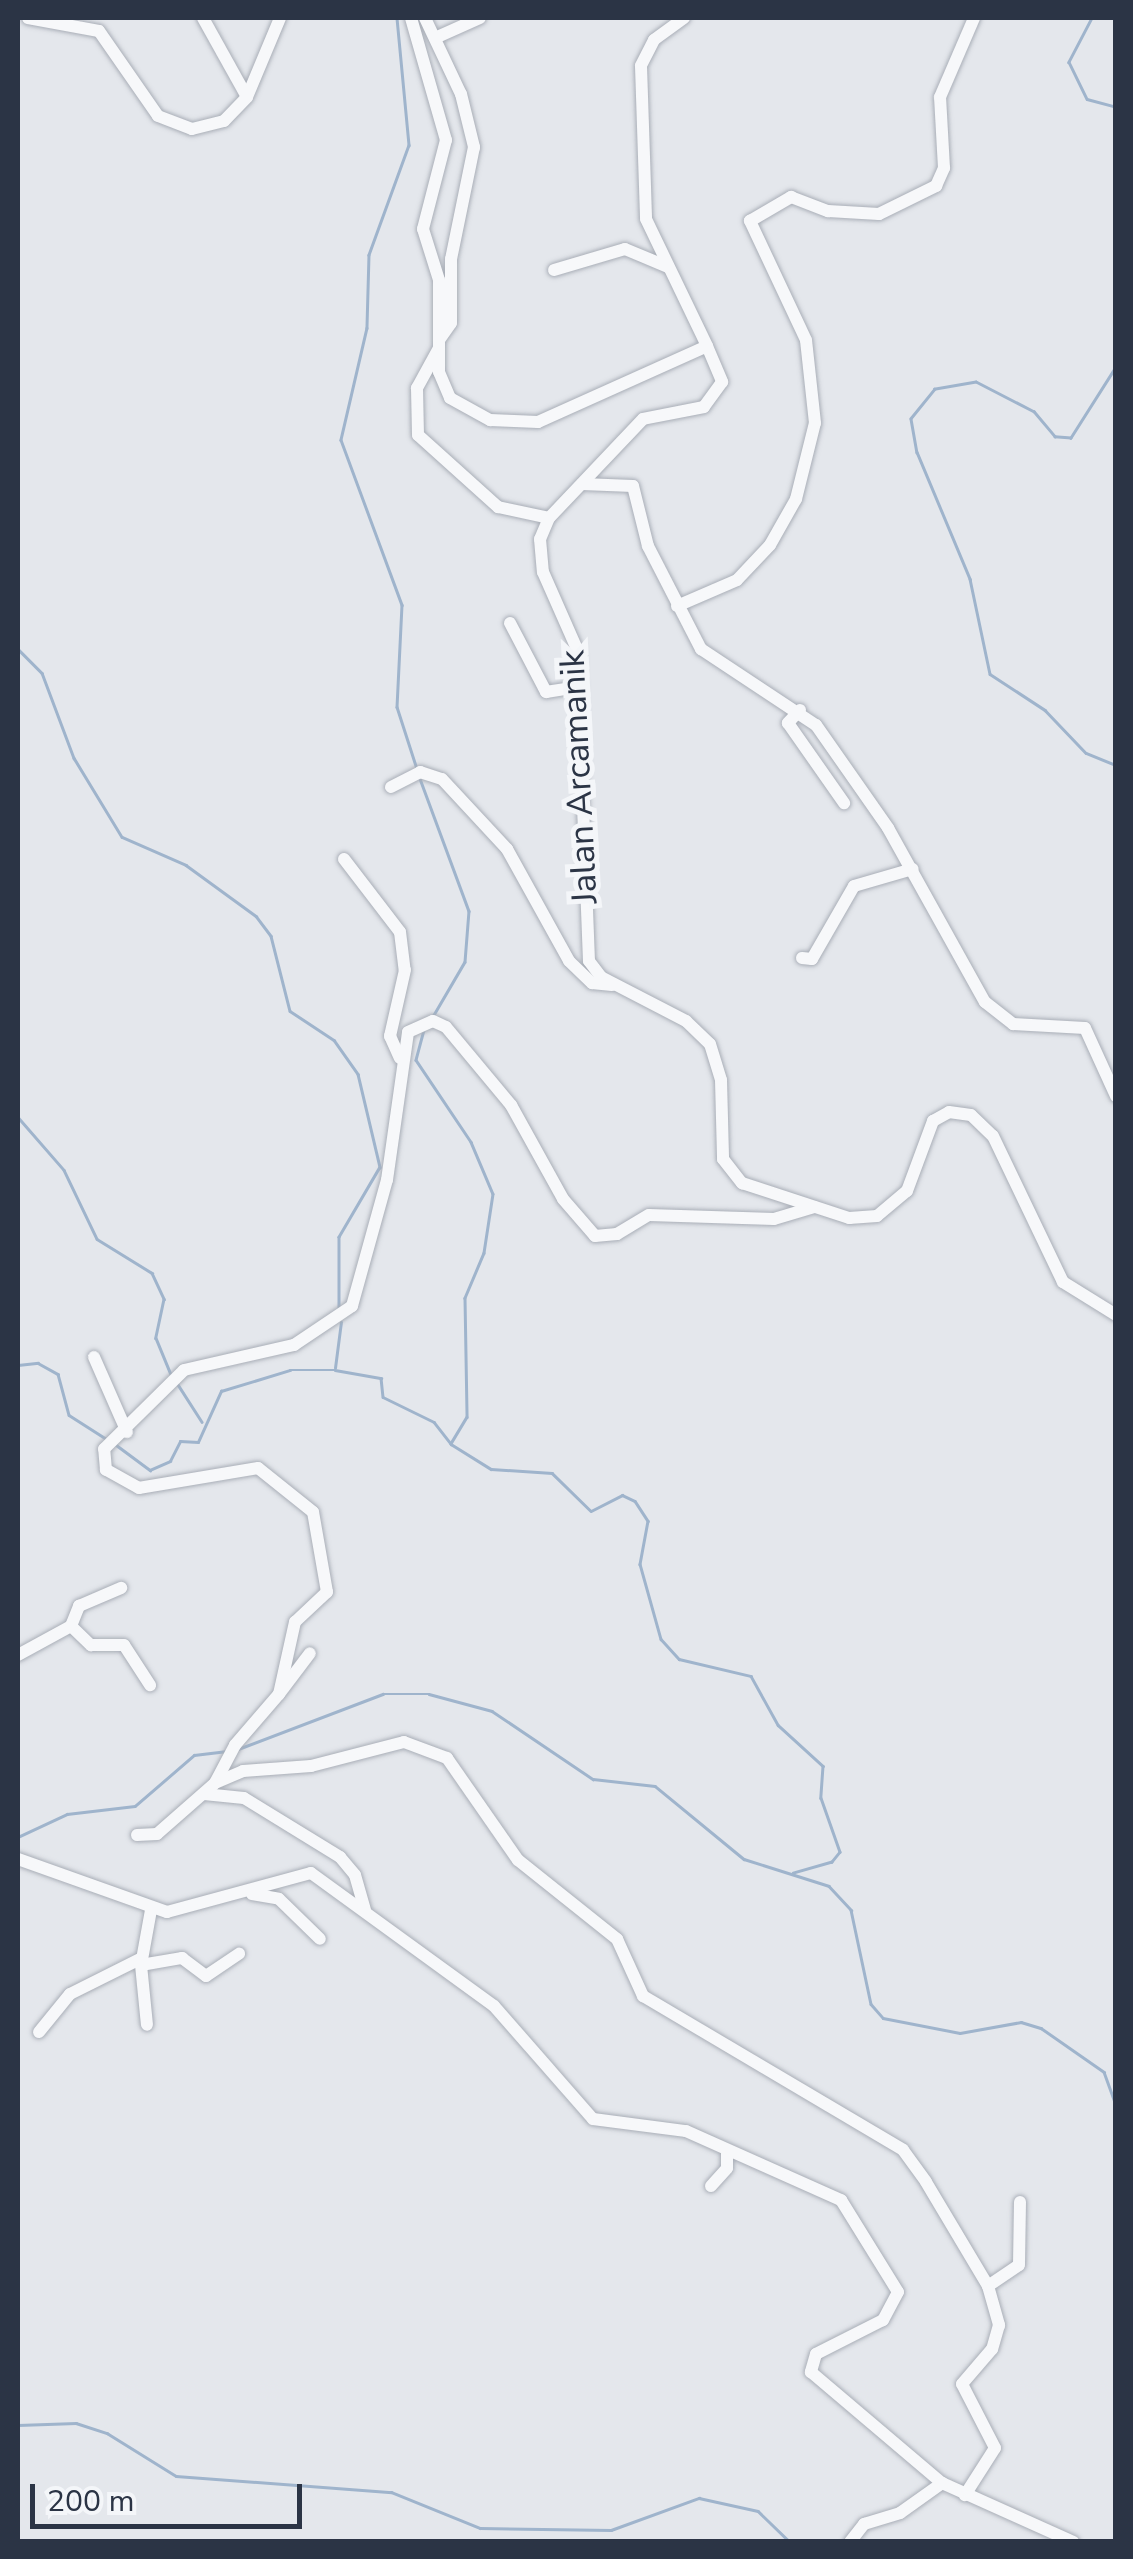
<!DOCTYPE html>
<html>
<head>
<meta charset="utf-8">
<style>
	body { margin:0 }
	#map { position:relative; width:1133px; height:2559px; overflow:hidden; background:#e4e7ec; font-family:"Nunito Sans",sans-serif }
	div>[style] { position:absolute }
	[style*='--x'] { left:calc(var(--x)*1px); top:calc(var(--y)*1px); width:calc(var(--w)*1px); rotate:calc(var(--a)*1deg) }
	.stream>* { height:2.5px; margin:-1.25px; padding:0 1.25px; transform-origin:1.25px; border-radius:1.25px; background:#9fb4cc }
	.roads { filter:drop-shadow(0 0 2px #a9aeb7) drop-shadow(0 0 2px #a9aeb7) }
	.minor>* { height:12px; margin:-6px; padding:0 6px; transform-origin:6px; border-radius:6px; background:#f7f8fa }
	span { translate:-50% -50%; white-space:nowrap; text-align:center; line-height:1.15; -webkit-text-stroke:10px #f4f6f9; paint-order:stroke }
	.street-label { font-size:35px; color:#2b3445 }
	.frame { position:absolute; inset:0; border:20px solid #2b3445; pointer-events:none }
	.scale { position:absolute; left:30px; top:2484px; width:272px; height:45px; box-sizing:border-box; border:5px solid #2b3445; border-top:0; padding-left:12px; font-size:30px; line-height:35px; white-space:nowrap; color:#2b3445; -webkit-text-stroke:8px #f4f6f9; paint-order:stroke }
</style>
</head>
<body>
<div id="map">
	<div class="stream">
		<div style="--x:397;--y:18;--w:128;--a:84.6"></div>
		<div style="--x:409;--y:145;--w:117;--a:110"></div>
		<div style="--x:369;--y:255;--w:73;--a:91.6"></div>
		<div style="--x:367;--y:328;--w:115;--a:103.1"></div>
		<div style="--x:341;--y:440;--w:176;--a:69.7"></div>
		<div style="--x:402;--y:605;--w:102;--a:92.8"></div>
		<div style="--x:397;--y:707;--w:65;--a:72.1"></div>
		<div style="--x:1092;--y:18;--w:50;--a:117.6"></div>
		<div style="--x:1069;--y:62;--w:41;--a:64.1"></div>
		<div style="--x:1087;--y:99;--w:30;--a:15"></div>
		<div style="--x:1116;--y:367;--w:84;--a:122.4"></div>
		<div style="--x:1071;--y:438;--w:16;--a:-176"></div>
		<div style="--x:1055;--y:437;--w:33;--a:-130"></div>
		<div style="--x:1034;--y:412;--w:65;--a:-152.7"></div>
		<div style="--x:976;--y:382;--w:42;--a:170.3"></div>
		<div style="--x:935;--y:389;--w:38;--a:129"></div>
		<div style="--x:911;--y:419;--w:34;--a:80"></div>
		<div style="--x:917;--y:452;--w:138;--a:67.3"></div>
		<div style="--x:970;--y:579;--w:97;--a:78.1"></div>
		<div style="--x:990;--y:674;--w:66;--a:33.2"></div>
		<div style="--x:1045;--y:710;--w:59;--a:46.4"></div>
		<div style="--x:1086;--y:753;--w:32;--a:22"></div>
		<div style="--x:18;--y:649;--w:34;--a:45"></div>
		<div style="--x:42;--y:673;--w:91;--a:69.4"></div>
		<div style="--x:74;--y:758;--w:92;--a:58.7"></div>
		<div style="--x:122;--y:837;--w:70;--a:23.6"></div>
		<div style="--x:186;--y:865;--w:87;--a:36.1"></div>
		<div style="--x:256;--y:916;--w:25;--a:53"></div>
		<div style="--x:271;--y:936;--w:77;--a:75.8"></div>
		<div style="--x:290;--y:1011;--w:53;--a:33.4"></div>
		<div style="--x:334;--y:1040;--w:42;--a:54.8"></div>
		<div style="--x:358;--y:1074;--w:96;--a:76.7"></div>
		<div style="--x:380;--y:1167;--w:81;--a:120.4"></div>
		<div style="--x:339;--y:1237;--w:72;--a:90"></div>
		<div style="--x:419;--y:776;--w:144;--a:69.7"></div>
		<div style="--x:469;--y:911;--w:51;--a:94.5"></div>
		<div style="--x:465;--y:962;--w:61;--a:120.3"></div>
		<div style="--x:424;--y:1030;--w:31;--a:105"></div>
		<div style="--x:416;--y:1060;--w:99;--a:56.1"></div>
		<div style="--x:471;--y:1142;--w:56;--a:67.1"></div>
		<div style="--x:493;--y:1194;--w:60;--a:98.7"></div>
		<div style="--x:484;--y:1253;--w:49;--a:112.9"></div>
		<div style="--x:465;--y:1298;--w:119;--a:89"></div>
		<div style="--x:467;--y:1417;--w:31;--a:121"></div>
		<div style="--x:18;--y:1117;--w:70;--a:49"></div>
		<div style="--x:64;--y:1170;--w:76;--a:64.4"></div>
		<div style="--x:97;--y:1239;--w:65;--a:31.7"></div>
		<div style="--x:152;--y:1273;--w:29;--a:65"></div>
		<div style="--x:164;--y:1299;--w:40;--a:102"></div>
		<div style="--x:156;--y:1338;--w:42;--a:67.7"></div>
		<div style="--x:18;--y:1365;--w:20;--a:-6"></div>
		<div style="--x:38;--y:1363;--w:23;--a:29"></div>
		<div style="--x:58;--y:1374;--w:42;--a:75"></div>
		<div style="--x:69;--y:1415;--w:46;--a:32.7"></div>
		<div style="--x:335;--y:1368;--w:46;--a:-82.6"></div>
		<div style="--x:177;--y:1383;--w:46;--a:57.3"></div>
		<div style="--x:115;--y:1444;--w:44;--a:36.6"></div>
		<div style="--x:150;--y:1470;--w:22;--a:-24"></div>
		<div style="--x:170;--y:1461;--w:22;--a:-63"></div>
		<div style="--x:180;--y:1441;--w:18;--a:3"></div>
		<div style="--x:198;--y:1442;--w:56;--a:-65.7"></div>
		<div style="--x:221;--y:1391;--w:72;--a:-16.9"></div>
		<div style="--x:290;--y:1370;--w:45;--a:0"></div>
		<div style="--x:335;--y:1370;--w:47;--a:9.9"></div>
		<div style="--x:381;--y:1378;--w:19;--a:84"></div>
		<div style="--x:383;--y:1397;--w:57;--a:26.1"></div>
		<div style="--x:434;--y:1422;--w:28;--a:52"></div>
		<div style="--x:451;--y:1444;--w:47;--a:32"></div>
		<div style="--x:491;--y:1469;--w:61;--a:3.8"></div>
		<div style="--x:552;--y:1473;--w:54;--a:44.3"></div>
		<div style="--x:591;--y:1511;--w:35;--a:-27"></div>
		<div style="--x:622;--y:1495;--w:14;--a:25"></div>
		<div style="--x:635;--y:1501;--w:24;--a:57"></div>
		<div style="--x:648;--y:1521;--w:44;--a:100.5"></div>
		<div style="--x:640;--y:1564;--w:78;--a:74.4"></div>
		<div style="--x:661;--y:1639;--w:27;--a:48"></div>
		<div style="--x:679;--y:1659;--w:74;--a:13.3"></div>
		<div style="--x:751;--y:1676;--w:56;--a:61.1"></div>
		<div style="--x:778;--y:1725;--w:61;--a:42.3"></div>
		<div style="--x:823;--y:1766;--w:32;--a:94"></div>
		<div style="--x:821;--y:1798;--w:57;--a:70.6"></div>
		<div style="--x:840;--y:1852;--w:13;--a:129"></div>
		<div style="--x:832;--y:1862;--w:40;--a:164"></div>
		<div style="--x:238;--y:1749;--w:155;--a:-20.8"></div>
		<div style="--x:383;--y:1694;--w:46;--a:0"></div>
		<div style="--x:429;--y:1694;--w:65;--a:15.1"></div>
		<div style="--x:492;--y:1711;--w:122;--a:34"></div>
		<div style="--x:593;--y:1779;--w:62;--a:6.4"></div>
		<div style="--x:655;--y:1786;--w:115;--a:39.4"></div>
		<div style="--x:744;--y:1859;--w:89;--a:17.6"></div>
		<div style="--x:829;--y:1886;--w:33;--a:47"></div>
		<div style="--x:851;--y:1910;--w:96;--a:78"></div>
		<div style="--x:871;--y:2004;--w:18;--a:49"></div>
		<div style="--x:883;--y:2018;--w:78;--a:11"></div>
		<div style="--x:960;--y:2033;--w:62;--a:-10.2"></div>
		<div style="--x:1021;--y:2022;--w:21;--a:17"></div>
		<div style="--x:1041;--y:2028;--w:77;--a:34.9"></div>
		<div style="--x:1104;--y:2072;--w:35;--a:70"></div>
		<div style="--x:18;--y:1837;--w:54;--a:-25.1"></div>
		<div style="--x:67;--y:1814;--w:68;--a:-6.7"></div>
		<div style="--x:135;--y:1806;--w:78;--a:-40.8"></div>
		<div style="--x:194;--y:1755;--w:31;--a:-7"></div>
		<div style="--x:18;--y:2425;--w:58;--a:-2"></div>
		<div style="--x:76;--y:2423;--w:33;--a:18"></div>
		<div style="--x:107;--y:2433;--w:81;--a:31.9"></div>
		<div style="--x:176;--y:2476;--w:216;--a:4.3"></div>
		<div style="--x:391;--y:2492;--w:96;--a:22"></div>
		<div style="--x:480;--y:2528;--w:131;--a:0.9"></div>
		<div style="--x:611;--y:2530;--w:94;--a:-20"></div>
		<div style="--x:699;--y:2498;--w:60;--a:12.4"></div>
		<div style="--x:758;--y:2511;--w:45;--a:44.1"></div>
	</div>
	<div class="roads">
		<div class="minor">
			<div style="--x:28;--y:18;--w:72;--a:10.4"></div>
			<div style="--x:99;--y:31;--w:103;--a:55.2"></div>
			<div style="--x:158;--y:116;--w:36;--a:21"></div>
			<div style="--x:192;--y:129;--w:33;--a:-14"></div>
			<div style="--x:224;--y:121;--w:33;--a:-46"></div>
			<div style="--x:247;--y:97;--w:86;--a:-67.3"></div>
			<div style="--x:203;--y:18;--w:90;--a:60.9"></div>
			<div style="--x:411;--y:18;--w:127;--a:74"></div>
			<div style="--x:446;--y:140;--w:92;--a:104.5"></div>
			<div style="--x:423;--y:229;--w:53;--a:72.6"></div>
			<div style="--x:439;--y:280;--w:92;--a:90"></div>
			<div style="--x:439;--y:372;--w:28;--a:67"></div>
			<div style="--x:450;--y:398;--w:46;--a:28.8"></div>
			<div style="--x:490;--y:420;--w:48;--a:2.4"></div>
			<div style="--x:538;--y:422;--w:185;--a:-24.2"></div>
			<div style="--x:707;--y:346;--w:39;--a:67"></div>
			<div style="--x:722;--y:382;--w:31;--a:126"></div>
			<div style="--x:704;--y:407;--w:62;--a:168.9"></div>
			<div style="--x:643;--y:419;--w:137;--a:133.5"></div>
			<div style="--x:549;--y:518;--w:23;--a:113"></div>
			<div style="--x:540;--y:539;--w:33;--a:85"></div>
			<div style="--x:543;--y:572;--w:84;--a:66.2"></div>
			<div style="--x:577;--y:649;--w:312;--a:87.8"></div>
			<div style="--x:589;--y:961;--w:20;--a:53"></div>
			<div style="--x:601;--y:977;--w:96;--a:27.4"></div>
			<div style="--x:686;--y:1021;--w:33;--a:44"></div>
			<div style="--x:710;--y:1044;--w:38;--a:73"></div>
			<div style="--x:721;--y:1080;--w:79;--a:88.5"></div>
			<div style="--x:723;--y:1159;--w:31;--a:52"></div>
			<div style="--x:742;--y:1183;--w:113;--a:18.1"></div>
			<div style="--x:849;--y:1218;--w:28;--a:-4"></div>
			<div style="--x:877;--y:1216;--w:39;--a:-40"></div>
			<div style="--x:907;--y:1191;--w:75;--a:-69.6"></div>
			<div style="--x:933;--y:1121;--w:18;--a:-29"></div>
			<div style="--x:949;--y:1112;--w:22;--a:8"></div>
			<div style="--x:971;--y:1115;--w:30;--a:44"></div>
			<div style="--x:993;--y:1136;--w:162;--a:64.4"></div>
			<div style="--x:1063;--y:1282;--w:62;--a:31.9"></div>
			<div style="--x:425;--y:18;--w:84;--a:64.7"></div>
			<div style="--x:461;--y:94;--w:55;--a:76.2"></div>
			<div style="--x:474;--y:147;--w:114;--a:101.6"></div>
			<div style="--x:451;--y:259;--w:64;--a:90"></div>
			<div style="--x:451;--y:323;--w:19;--a:125"></div>
			<div style="--x:684;--y:18;--w:37;--a:144"></div>
			<div style="--x:654;--y:40;--w:29;--a:117"></div>
			<div style="--x:641;--y:66;--w:153;--a:88.1"></div>
			<div style="--x:646;--y:219;--w:141;--a:64.3"></div>
			<div style="--x:435;--y:38;--w:49;--a:-24"></div>
			<div style="--x:554;--y:270;--w:74;--a:-16.5"></div>
			<div style="--x:625;--y:249;--w:47;--a:22.7"></div>
			<div style="--x:439;--y:348;--w:46;--a:118.8"></div>
			<div style="--x:417;--y:388;--w:47;--a:88.8"></div>
			<div style="--x:418;--y:435;--w:108;--a:42"></div>
			<div style="--x:498;--y:507;--w:52;--a:12.2"></div>
			<div style="--x:582;--y:484;--w:51;--a:2.2"></div>
			<div style="--x:633;--y:486;--w:62;--a:76"></div>
			<div style="--x:648;--y:546;--w:116;--a:62.8"></div>
			<div style="--x:701;--y:649;--w:138;--a:33.5"></div>
			<div style="--x:816;--y:725;--w:126;--a:55"></div>
			<div style="--x:888;--y:828;--w:199;--a:60.9"></div>
			<div style="--x:985;--y:1002;--w:36;--a:38"></div>
			<div style="--x:1013;--y:1024;--w:72;--a:3.2"></div>
			<div style="--x:1085;--y:1028;--w:75;--a:65.5"></div>
			<div style="--x:677;--y:606;--w:65;--a:-23.4"></div>
			<div style="--x:737;--y:580;--w:48;--a:-46.7"></div>
			<div style="--x:770;--y:545;--w:53;--a:-60.5"></div>
			<div style="--x:796;--y:499;--w:78;--a:-76"></div>
			<div style="--x:815;--y:423;--w:83;--a:-96.2"></div>
			<div style="--x:806;--y:340;--w:132;--a:-115.2"></div>
			<div style="--x:750;--y:221;--w:48;--a:-30.3"></div>
			<div style="--x:791;--y:197;--w:40;--a:21"></div>
			<div style="--x:828;--y:211;--w:51;--a:3.4"></div>
			<div style="--x:879;--y:214;--w:64;--a:-26.2"></div>
			<div style="--x:936;--y:186;--w:20;--a:-66"></div>
			<div style="--x:944;--y:168;--w:71;--a:-93.2"></div>
			<div style="--x:940;--y:97;--w:86;--a:-66.7"></div>
			<div style="--x:510;--y:623;--w:78;--a:62.4"></div>
			<div style="--x:546;--y:692;--w:33;--a:-9"></div>
			<div style="--x:800;--y:710;--w:18;--a:133"></div>
			<div style="--x:788;--y:723;--w:98;--a:55"></div>
			<div style="--x:391;--y:787;--w:33;--a:-27"></div>
			<div style="--x:420;--y:772;--w:23;--a:18"></div>
			<div style="--x:442;--y:779;--w:96;--a:47.1"></div>
			<div style="--x:507;--y:849;--w:128;--a:61"></div>
			<div style="--x:569;--y:961;--w:32;--a:44"></div>
			<div style="--x:592;--y:983;--w:20;--a:6"></div>
			<div style="--x:344;--y:859;--w:92;--a:52.5"></div>
			<div style="--x:400;--y:932;--w:38;--a:83"></div>
			<div style="--x:405;--y:970;--w:68;--a:102.8"></div>
			<div style="--x:390;--y:1036;--w:24;--a:66"></div>
			<div style="--x:802;--y:958;--w:10;--a:6"></div>
			<div style="--x:812;--y:959;--w:84;--a:-60.1"></div>
			<div style="--x:854;--y:886;--w:61;--a:-16.1"></div>
			<div style="--x:94;--y:1357;--w:82;--a:66.3"></div>
			<div style="--x:71;--y:1626;--w:22;--a:-68"></div>
			<div style="--x:79;--y:1606;--w:46;--a:-23.2"></div>
			<div style="--x:18;--y:1655;--w:60;--a:-28.7"></div>
			<div style="--x:71;--y:1626;--w:28;--a:44"></div>
			<div style="--x:91;--y:1645;--w:33;--a:0"></div>
			<div style="--x:124;--y:1645;--w:48;--a:57"></div>
			<div style="--x:279;--y:1694;--w:51;--a:-52.9"></div>
			<div style="--x:215;--y:1783;--w:43;--a:-62.2"></div>
			<div style="--x:235;--y:1745;--w:67;--a:-49.2"></div>
			<div style="--x:279;--y:1694;--w:74;--a:-77.5"></div>
			<div style="--x:295;--y:1622;--w:44;--a:-43.2"></div>
			<div style="--x:327;--y:1592;--w:81;--a:-99.9"></div>
			<div style="--x:313;--y:1512;--w:70;--a:-141.3"></div>
			<div style="--x:258;--y:1468;--w:121;--a:170.5"></div>
			<div style="--x:139;--y:1488;--w:38;--a:-151"></div>
			<div style="--x:106;--y:1470;--w:21;--a:-95"></div>
			<div style="--x:104;--y:1449;--w:112;--a:-44.6"></div>
			<div style="--x:184;--y:1370;--w:113;--a:-12.8"></div>
			<div style="--x:294;--y:1345;--w:70;--a:-33.9"></div>
			<div style="--x:352;--y:1306;--w:131;--a:-74.5"></div>
			<div style="--x:387;--y:1180;--w:149;--a:-81.9"></div>
			<div style="--x:408;--y:1032;--w:27;--a:-24"></div>
			<div style="--x:433;--y:1021;--w:14;--a:25"></div>
			<div style="--x:446;--y:1027;--w:102;--a:50.2"></div>
			<div style="--x:511;--y:1105;--w:107;--a:61"></div>
			<div style="--x:563;--y:1199;--w:49;--a:49.1"></div>
			<div style="--x:595;--y:1236;--w:22;--a:-5"></div>
			<div style="--x:617;--y:1234;--w:37;--a:-31"></div>
			<div style="--x:649;--y:1215;--w:125;--a:1.8"></div>
			<div style="--x:774;--y:1219;--w:42;--a:-16.7"></div>
			<div style="--x:204;--y:1794;--w:40;--a:5.7"></div>
			<div style="--x:244;--y:1798;--w:113;--a:31.6"></div>
			<div style="--x:340;--y:1857;--w:23;--a:50"></div>
			<div style="--x:355;--y:1875;--w:37;--a:74"></div>
			<div style="--x:137;--y:1835;--w:20;--a:-3"></div>
			<div style="--x:157;--y:1834;--w:77;--a:-41.3"></div>
			<div style="--x:215;--y:1783;--w:30;--a:-23"></div>
			<div style="--x:243;--y:1771;--w:68;--a:-4.2"></div>
			<div style="--x:311;--y:1766;--w:96;--a:-14.5"></div>
			<div style="--x:404;--y:1742;--w:46;--a:20.4"></div>
			<div style="--x:447;--y:1758;--w:124;--a:55.2"></div>
			<div style="--x:518;--y:1860;--w:127;--a:38.6"></div>
			<div style="--x:617;--y:1939;--w:63;--a:65.5"></div>
			<div style="--x:643;--y:1996;--w:302;--a:30.6"></div>
			<div style="--x:903;--y:2150;--w:39;--a:54"></div>
			<div style="--x:926;--y:2182;--w:121;--a:59.2"></div>
			<div style="--x:988;--y:2286;--w:41;--a:74.2"></div>
			<div style="--x:999;--y:2325;--w:25;--a:106"></div>
			<div style="--x:992;--y:2349;--w:46;--a:130.6"></div>
			<div style="--x:962;--y:2384;--w:72;--a:62.7"></div>
			<div style="--x:995;--y:2448;--w:56;--a:122.6"></div>
			<div style="--x:18;--y:1859;--w:158;--a:19.6"></div>
			<div style="--x:167;--y:1912;--w:149;--a:-15.2"></div>
			<div style="--x:311;--y:1873;--w:226;--a:36"></div>
			<div style="--x:494;--y:2006;--w:150;--a:48.8"></div>
			<div style="--x:593;--y:2119;--w:94;--a:7.4"></div>
			<div style="--x:686;--y:2131;--w:170;--a:24"></div>
			<div style="--x:841;--y:2200;--w:108;--a:58.2"></div>
			<div style="--x:898;--y:2292;--w:32;--a:118"></div>
			<div style="--x:883;--y:2320;--w:75;--a:153.1"></div>
			<div style="--x:816;--y:2354;--w:19;--a:106"></div>
			<div style="--x:811;--y:2372;--w:172;--a:40.3"></div>
			<div style="--x:942;--y:2483;--w:144;--a:24.2"></div>
			<div style="--x:252;--y:1894;--w:27;--a:10"></div>
			<div style="--x:279;--y:1899;--w:57;--a:44.3"></div>
			<div style="--x:151;--y:1910;--w:56;--a:100.3"></div>
			<div style="--x:141;--y:1965;--w:42;--a:-9.7"></div>
			<div style="--x:182;--y:1958;--w:30;--a:37"></div>
			<div style="--x:206;--y:1976;--w:40;--a:-34"></div>
			<div style="--x:141;--y:1965;--w:60;--a:84.3"></div>
			<div style="--x:39;--y:2032;--w:49;--a:-50.8"></div>
			<div style="--x:70;--y:1994;--w:78;--a:-26.6"></div>
			<div style="--x:711;--y:2186;--w:24;--a:-48"></div>
			<div style="--x:727;--y:2168;--w:18;--a:-90"></div>
			<div style="--x:988;--y:2286;--w:37;--a:-34"></div>
			<div style="--x:1019;--y:2265;--w:63;--a:-89.1"></div>
			<div style="--x:850;--y:2542;--w:23;--a:-52"></div>
			<div style="--x:864;--y:2524;--w:38;--a:-17"></div>
			<div style="--x:900;--y:2513;--w:52;--a:-35.5"></div>
		</div>
	</div>
	<div class="street-label">
		<span style="left:579px;top:777px;rotate:-93deg">Jalan Arcamanik</span>
	</div>
	<div class="frame"></div>
	<div class="scale">200 m</div>
</div>
</body>
</html>
